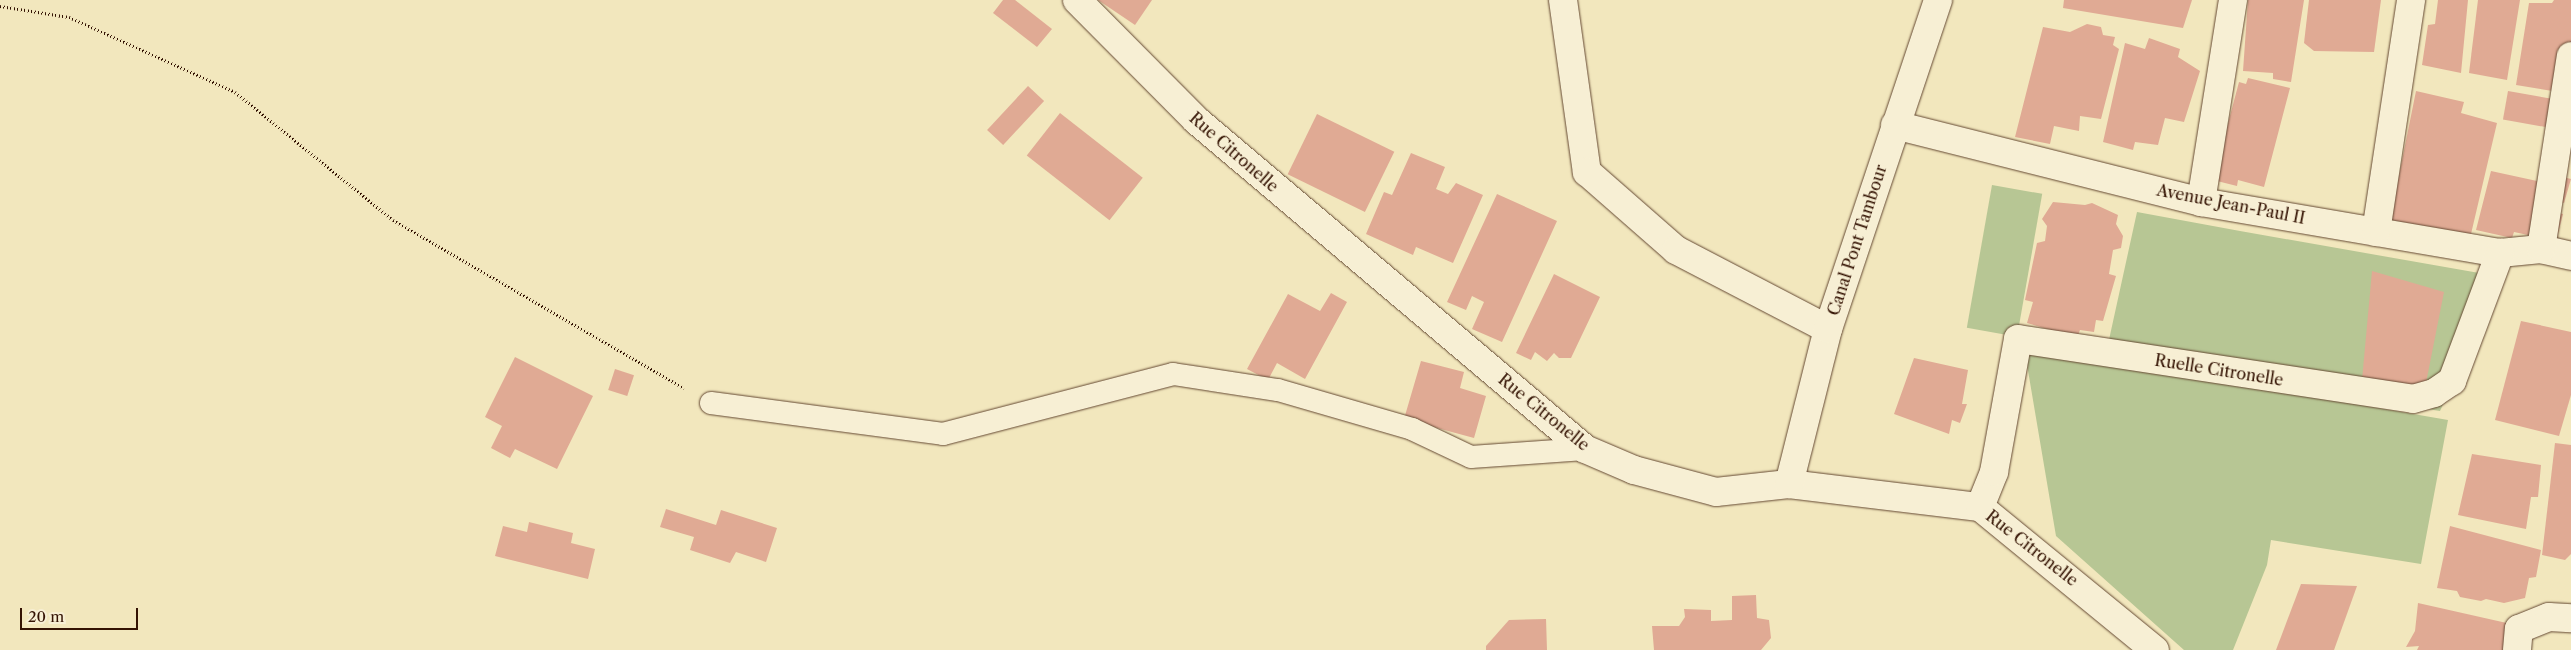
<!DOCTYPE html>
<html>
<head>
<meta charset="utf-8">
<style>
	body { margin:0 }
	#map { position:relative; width:2571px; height:650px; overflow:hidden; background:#f2e7bd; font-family:"Libre Caslon Text",serif }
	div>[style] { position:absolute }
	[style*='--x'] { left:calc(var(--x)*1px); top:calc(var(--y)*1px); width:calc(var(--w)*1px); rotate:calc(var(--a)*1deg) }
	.green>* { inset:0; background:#b7c694; transform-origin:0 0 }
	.building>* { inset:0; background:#e0aa94; transform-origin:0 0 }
	.path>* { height:3px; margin-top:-1.5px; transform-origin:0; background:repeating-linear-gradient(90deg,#341303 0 1px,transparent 0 3.5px) }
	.roads { filter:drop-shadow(0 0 1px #644832) drop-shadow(0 0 1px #644832) }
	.lane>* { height:22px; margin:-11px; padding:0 11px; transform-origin:11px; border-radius:11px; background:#f7efd4 }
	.street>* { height:28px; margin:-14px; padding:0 14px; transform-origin:14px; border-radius:14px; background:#f7efd4 }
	span { translate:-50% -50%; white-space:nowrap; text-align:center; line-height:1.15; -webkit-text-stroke:5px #f7efd4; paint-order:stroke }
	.street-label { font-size:16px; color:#341303 }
	.scale { position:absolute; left:20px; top:608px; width:118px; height:22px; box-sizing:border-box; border:2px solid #341303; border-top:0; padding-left:6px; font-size:15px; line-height:18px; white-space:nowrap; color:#341303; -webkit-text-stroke:4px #f7efd4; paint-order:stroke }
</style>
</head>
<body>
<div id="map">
	<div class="green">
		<div style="left:1992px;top:185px;width:51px;height:145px;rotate:10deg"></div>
		<div style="clip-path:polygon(2137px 212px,2240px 231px,2502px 277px,2440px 411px,2105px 358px)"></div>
		<div style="clip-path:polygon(2024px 347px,2448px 420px,2421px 564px,2271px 540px,2267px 565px,2233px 650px,2184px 650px,2056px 536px)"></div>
	</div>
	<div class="building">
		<div style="clip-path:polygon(1003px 0,1015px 0,1052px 29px,1037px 47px,993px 13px)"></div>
		<div style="clip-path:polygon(1098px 0,1152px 0,1135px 25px)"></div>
		<div style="clip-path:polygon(2064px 0,2192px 0,2183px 28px,2063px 8px)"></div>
		<div style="clip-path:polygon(2248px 0,2304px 0,2291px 82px,2273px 79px,2273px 73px,2243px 71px)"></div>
		<div style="clip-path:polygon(2309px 0,2381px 0,2374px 52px,2314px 51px,2304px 43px)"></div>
		<div style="clip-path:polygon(2438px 0,2468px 0,2461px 73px,2422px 65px,2428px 25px,2435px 24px)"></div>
		<div style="clip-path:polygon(2478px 0,2520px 0,2507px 80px,2469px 73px)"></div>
		<div style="clip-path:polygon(2554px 0,2571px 0,2571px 94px,2516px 85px,2529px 3px,2552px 3px)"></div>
		<div style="clip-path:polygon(2087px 24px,2101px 27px,2103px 35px,2115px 37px,2113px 45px,2119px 49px,2101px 119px,2080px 116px,2079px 131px,2054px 126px,2050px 144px,2015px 137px,2043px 27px,2070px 32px)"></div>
		<div style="clip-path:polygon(2149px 38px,2180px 49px,2178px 57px,2200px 71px,2184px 122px,2165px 118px,2158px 145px,2135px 142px,2133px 150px,2103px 142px,2125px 43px,2145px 49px)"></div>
		<div style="clip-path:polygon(2248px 78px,2290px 88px,2264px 187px,2238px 180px,2237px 186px,2213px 180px,2239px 82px,2246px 84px)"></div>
		<div style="left:1028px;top:86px;width:22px;height:60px;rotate:43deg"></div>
		<div style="clip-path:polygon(2416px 91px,2464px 102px,2461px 113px,2497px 123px,2471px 234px,2390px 220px)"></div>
		<div style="left:2508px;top:91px;width:64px;height:29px;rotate:10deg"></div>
		<div style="left:1060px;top:113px;width:105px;height:54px;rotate:38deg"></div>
		<div style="left:1317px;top:114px;width:86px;height:67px;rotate:26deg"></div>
		<div style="clip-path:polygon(1411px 153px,1445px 167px,1436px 189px,1448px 194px,1456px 183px,1483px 195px,1453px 263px,1416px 247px,1413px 255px,1366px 234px,1384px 192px,1392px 195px)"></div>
		<div style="clip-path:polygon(2491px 171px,2537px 181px,2540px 171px,2571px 179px,2564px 203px,2560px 202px,2557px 213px,2563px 214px,2556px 241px,2514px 232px,2512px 238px,2476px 230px)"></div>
		<div style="clip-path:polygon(1497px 194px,1557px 221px,1502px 342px,1472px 329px,1484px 302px,1472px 296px,1466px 310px,1447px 302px)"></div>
		<div style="clip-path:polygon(2053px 202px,2085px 205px,2092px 203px,2118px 215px,2116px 224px,2123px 236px,2121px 248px,2113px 250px,2109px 274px,2116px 276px,2103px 321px,2096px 320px,2094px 332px,2080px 330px,2077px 338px,2027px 323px,2033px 302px,2025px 300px,2037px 243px,2045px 241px,2047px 226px,2042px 219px)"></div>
		<div style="clip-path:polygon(2372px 271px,2444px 292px,2424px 393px,2362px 380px)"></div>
		<div style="clip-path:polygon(1554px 274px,1600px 297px,1571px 358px,1559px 358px,1554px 353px,1547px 361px,1535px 352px,1531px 360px,1516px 353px)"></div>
		<div style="clip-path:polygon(1331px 293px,1347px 302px,1305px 379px,1277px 363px,1268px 380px,1247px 369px,1288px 294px,1320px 311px)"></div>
		<div style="clip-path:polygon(2521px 321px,2571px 332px,2571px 395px,2559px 436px,2495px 420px)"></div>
		<div style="clip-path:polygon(515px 357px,593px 396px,557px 469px,515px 449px,510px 458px,491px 448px,502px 426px,485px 417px)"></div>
		<div style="clip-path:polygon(1914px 358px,1968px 370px,1962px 404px,1967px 404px,1960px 423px,1952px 420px,1949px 434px,1894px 414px)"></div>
		<div style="clip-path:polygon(1421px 361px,1464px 372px,1460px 388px,1486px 396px,1474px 438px,1404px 419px)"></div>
		<div style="left:615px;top:369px;width:20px;height:22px;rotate:18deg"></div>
		<div style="clip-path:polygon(2555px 443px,2571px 445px,2571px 554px,2565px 560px,2542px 555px)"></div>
		<div style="clip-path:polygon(2472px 454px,2541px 465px,2538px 497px,2531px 497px,2526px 529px,2458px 515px)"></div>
		<div style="clip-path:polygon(666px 509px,716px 525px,721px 510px,777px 528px,766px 562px,736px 552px,730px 563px,690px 550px,694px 537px,660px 527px)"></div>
		<div style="clip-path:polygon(529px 522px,573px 533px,571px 543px,595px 549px,588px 579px,495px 556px,503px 526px,527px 532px)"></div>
		<div style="clip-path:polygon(2450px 526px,2541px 550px,2536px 577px,2529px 578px,2525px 598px,2504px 603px,2486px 599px,2481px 601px,2460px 597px,2457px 591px,2437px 588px)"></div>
		<div style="clip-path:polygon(2301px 584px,2357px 586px,2334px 650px,2276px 650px)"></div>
		<div style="clip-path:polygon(1756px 595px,1757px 618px,1769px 620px,1771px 638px,1761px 650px,1654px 650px,1652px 626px,1679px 626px,1685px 617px,1684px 609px,1711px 610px,1711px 621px,1732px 620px,1732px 596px)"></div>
		<div style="clip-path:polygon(2418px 603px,2520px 626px,2517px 650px,2417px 650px,2419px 646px,2406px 647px,2415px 631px)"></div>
		<div style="clip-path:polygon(1546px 619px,1547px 650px,1486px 650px,1486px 646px,1509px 620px)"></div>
	</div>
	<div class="path">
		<div style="--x:0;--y:6;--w:70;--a:9.1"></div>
		<div style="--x:69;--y:17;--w:182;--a:24.3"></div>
		<div style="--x:235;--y:92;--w:203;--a:39"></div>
		<div style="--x:393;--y:220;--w:336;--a:30"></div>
	</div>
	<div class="roads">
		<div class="lane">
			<div style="--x:711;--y:403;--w:234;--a:7.6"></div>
			<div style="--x:943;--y:434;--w:238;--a:-14.6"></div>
			<div style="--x:1173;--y:374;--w:106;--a:8.7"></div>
			<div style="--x:1278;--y:390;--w:140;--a:16.2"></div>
			<div style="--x:1412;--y:429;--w:65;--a:25.4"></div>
			<div style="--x:1471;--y:457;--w:114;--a:-4"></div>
		</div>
		<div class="street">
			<div style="--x:1077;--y:0;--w:169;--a:45.2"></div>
			<div style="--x:1196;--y:120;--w:509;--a:40.22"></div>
			<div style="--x:1585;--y:449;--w:53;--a:23.2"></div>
			<div style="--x:1634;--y:470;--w:85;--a:15"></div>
			<div style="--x:1716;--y:492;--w:73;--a:-6.3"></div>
			<div style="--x:1789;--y:484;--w:192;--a:6.9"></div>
			<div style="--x:1980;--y:507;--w:226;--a:39.3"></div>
			<div style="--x:1563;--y:0;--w:174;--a:82.1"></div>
			<div style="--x:1587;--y:172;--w:118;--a:41.2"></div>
			<div style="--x:1676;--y:250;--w:171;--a:27.5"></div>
			<div style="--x:1895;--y:125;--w:316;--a:14.1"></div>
			<div style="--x:2201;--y:202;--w:303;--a:9.7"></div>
			<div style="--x:2500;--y:253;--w:41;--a:-5.6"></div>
			<div style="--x:2541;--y:249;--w:31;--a:13"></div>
			<div style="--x:2201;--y:202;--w:205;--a:-81"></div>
			<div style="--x:2376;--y:232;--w:235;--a:-81.4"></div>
			<div style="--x:2541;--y:249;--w:195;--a:-81.2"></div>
			<div style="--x:1789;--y:484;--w:160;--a:-75.9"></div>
			<div style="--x:1828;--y:329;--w:347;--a:-71.5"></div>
			<div style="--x:1980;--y:507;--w:38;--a:-68"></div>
			<div style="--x:1994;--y:472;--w:135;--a:-79.8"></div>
			<div style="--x:2018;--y:339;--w:400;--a:8.6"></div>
			<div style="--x:2413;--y:399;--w:22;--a:-16"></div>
			<div style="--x:2434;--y:393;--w:22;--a:-34"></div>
			<div style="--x:2452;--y:381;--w:137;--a:-69.4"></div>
			<div style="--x:2517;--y:650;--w:21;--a:-85"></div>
			<div style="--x:2519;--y:629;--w:32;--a:-22"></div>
			<div style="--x:2549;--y:617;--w:22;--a:3"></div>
		</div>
	</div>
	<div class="street-label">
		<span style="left:1234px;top:152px;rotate:41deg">Rue Citronelle</span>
		<span style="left:2231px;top:204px;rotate:11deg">Avenue Jean-Paul II</span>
		<span style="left:1857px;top:240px;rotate:-72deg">Canal Pont Tambour</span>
		<span style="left:2219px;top:370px;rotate:9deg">Ruelle Citronelle</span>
		<span style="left:1544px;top:412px;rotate:39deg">Rue Citronelle</span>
		<span style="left:2032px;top:548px;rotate:38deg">Rue Citronelle</span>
	</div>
	<div class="scale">20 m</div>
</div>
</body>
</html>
